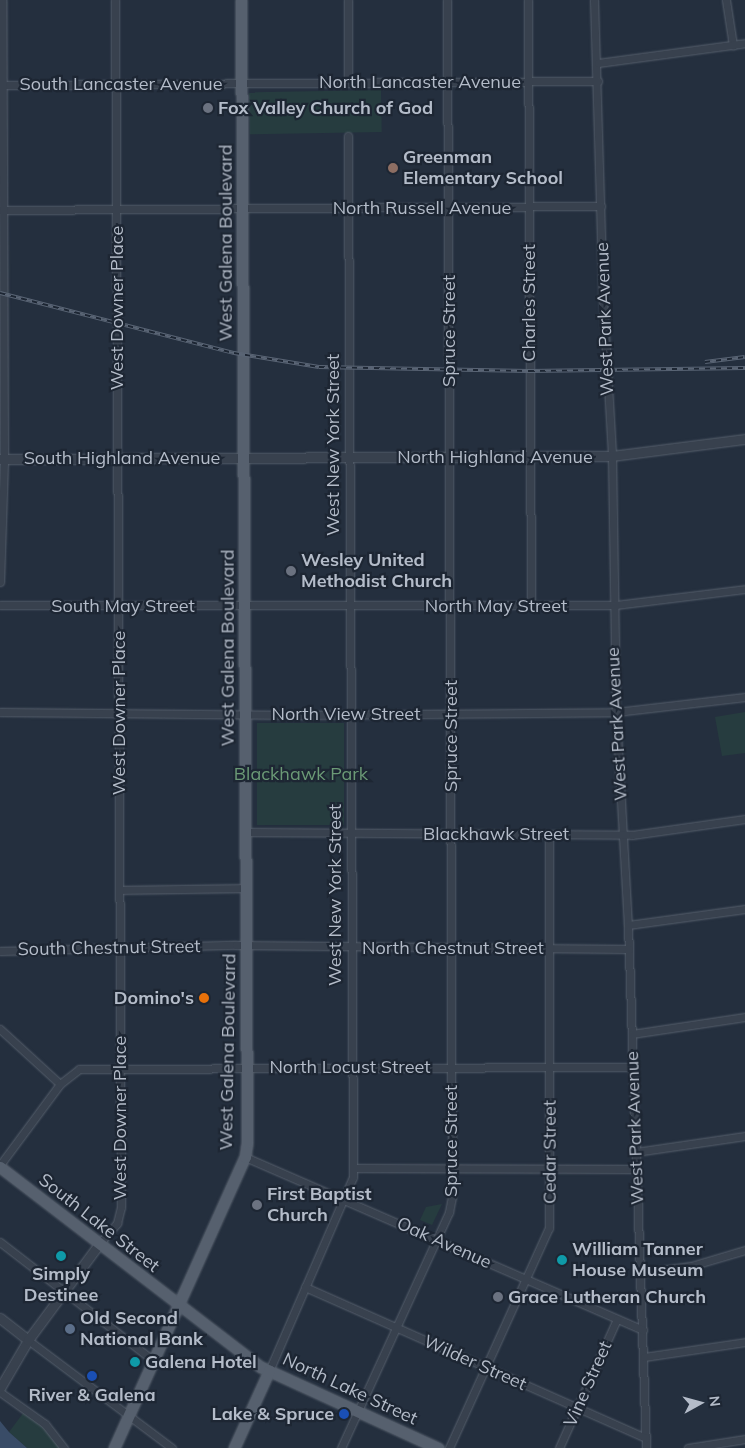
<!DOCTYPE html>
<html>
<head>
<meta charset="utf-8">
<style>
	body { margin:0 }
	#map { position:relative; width:745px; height:1448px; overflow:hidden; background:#242f3e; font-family:Mulish,sans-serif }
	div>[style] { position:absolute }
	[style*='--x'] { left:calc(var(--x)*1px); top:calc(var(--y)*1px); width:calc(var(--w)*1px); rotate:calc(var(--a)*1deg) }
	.green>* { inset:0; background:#263c3f; transform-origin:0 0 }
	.water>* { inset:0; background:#394c67 }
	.roads { filter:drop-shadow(0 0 1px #565f6c) drop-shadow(0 0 1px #565f6c) }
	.minor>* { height:7px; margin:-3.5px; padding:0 3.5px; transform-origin:3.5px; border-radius:3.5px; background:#38414e }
	.tertiary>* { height:9px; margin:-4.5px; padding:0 4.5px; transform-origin:4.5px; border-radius:4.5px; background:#38414e }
	.primary>* { height:11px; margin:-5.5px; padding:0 5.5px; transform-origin:5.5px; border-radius:5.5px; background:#56606e }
	.rail>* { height:4px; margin-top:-2px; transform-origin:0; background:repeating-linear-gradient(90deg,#1d2633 0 5.5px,#5a6575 0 11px); box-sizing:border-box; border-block:1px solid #5a6575 }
	.dots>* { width:14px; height:14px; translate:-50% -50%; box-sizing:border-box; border:2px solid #1d2633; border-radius:50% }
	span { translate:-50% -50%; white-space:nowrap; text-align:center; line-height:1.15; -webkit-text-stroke:4.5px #1d2633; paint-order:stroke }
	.street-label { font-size:18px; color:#b4bcc9 }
	.poi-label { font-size:18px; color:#b4bcc9; font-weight:700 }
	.left { translate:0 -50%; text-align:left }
	.right { translate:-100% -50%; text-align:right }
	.park-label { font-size:18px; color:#6b9a76 }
	.north { position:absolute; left:675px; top:1378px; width:50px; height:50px; -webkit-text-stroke:4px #1d2633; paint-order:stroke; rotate:83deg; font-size:14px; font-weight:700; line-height:20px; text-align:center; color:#b4bcc9 }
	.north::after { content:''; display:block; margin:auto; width:18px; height:22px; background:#b4bcc9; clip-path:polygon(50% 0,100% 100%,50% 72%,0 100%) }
</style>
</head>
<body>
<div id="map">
	<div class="green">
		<div style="left:381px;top:90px;width:42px;height:132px;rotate:89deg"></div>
		<div style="clip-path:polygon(745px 712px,745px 753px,722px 756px,715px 717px)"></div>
		<div style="left:257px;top:723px;width:87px;height:102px"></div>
		<div style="clip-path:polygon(442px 1204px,432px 1225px,420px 1220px,426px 1207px)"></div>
		<div style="clip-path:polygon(24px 1412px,40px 1423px,60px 1448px,27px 1448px,9px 1432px)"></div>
	</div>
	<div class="water">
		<div style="clip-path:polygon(0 1421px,9px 1432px,27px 1448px,0 1448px)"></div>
	</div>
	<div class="roads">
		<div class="minor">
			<div style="--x:348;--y:0;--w:82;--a:90"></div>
			<div style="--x:528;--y:0;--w:606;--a:89.72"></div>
			<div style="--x:594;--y:0;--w:298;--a:88.3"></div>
			<div style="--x:603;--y:298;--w:158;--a:86.7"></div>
			<div style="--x:612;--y:456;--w:256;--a:89.1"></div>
			<div style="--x:616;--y:712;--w:213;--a:86.8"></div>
			<div style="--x:628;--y:925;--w:523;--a:88.03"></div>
			<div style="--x:726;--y:0;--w:46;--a:81.2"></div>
			<div style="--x:598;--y:63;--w:148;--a:-7.7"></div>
			<div style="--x:0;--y:85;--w:598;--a:-0.38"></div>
			<div style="--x:0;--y:210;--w:601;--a:-0.38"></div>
			<div style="--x:0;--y:582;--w:123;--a:-88.1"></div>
			<div style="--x:4;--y:459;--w:459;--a:-90.2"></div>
			<div style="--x:0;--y:605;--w:615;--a:0"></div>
			<div style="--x:615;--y:605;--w:131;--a:-7"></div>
			<div style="--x:0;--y:712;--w:297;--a:0.6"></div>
			<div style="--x:297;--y:715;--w:319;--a:-0.5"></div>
			<div style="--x:616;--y:712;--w:130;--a:-6.6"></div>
			<div style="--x:246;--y:832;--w:386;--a:0.4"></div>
			<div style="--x:632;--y:835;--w:114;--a:-8.1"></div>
			<div style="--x:119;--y:890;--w:128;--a:-0.9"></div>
			<div style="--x:628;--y:925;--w:118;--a:-7.8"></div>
			<div style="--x:0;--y:951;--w:236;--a:-1.5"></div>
			<div style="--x:236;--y:945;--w:393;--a:0.6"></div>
			<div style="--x:0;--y:1029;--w:81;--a:42.5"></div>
			<div style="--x:632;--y:1034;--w:114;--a:-8.6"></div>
			<div style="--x:636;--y:1152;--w:110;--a:-8.4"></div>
			<div style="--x:245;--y:1157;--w:434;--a:23.5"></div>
			<div style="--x:0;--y:1165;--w:101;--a:-53.5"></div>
			<div style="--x:60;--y:1084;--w:24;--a:-38"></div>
			<div style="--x:79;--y:1069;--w:554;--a:-0.21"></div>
			<div style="--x:353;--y:1168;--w:284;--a:0.2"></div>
			<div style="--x:0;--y:1242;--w:195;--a:37.7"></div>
			<div style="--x:99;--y:1244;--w:28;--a:-49"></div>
			<div style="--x:117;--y:1223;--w:16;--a:-76"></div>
			<div style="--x:121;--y:1207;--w:1207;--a:-90.28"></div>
			<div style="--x:641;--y:1273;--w:50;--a:-8"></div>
			<div style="--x:691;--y:1266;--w:56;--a:-16.5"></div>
			<div style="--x:305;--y:1287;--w:373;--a:23.9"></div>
			<div style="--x:28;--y:1340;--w:180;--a:36.9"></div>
			<div style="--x:644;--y:1357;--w:102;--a:-8.4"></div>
			<div style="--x:269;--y:1371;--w:211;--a:-66.6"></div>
			<div style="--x:353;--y:1177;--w:1041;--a:-90.28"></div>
			<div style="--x:0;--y:1392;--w:55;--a:35.4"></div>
			<div style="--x:45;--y:1424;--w:31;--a:52"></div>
			<div style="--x:341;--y:1448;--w:260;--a:-65.4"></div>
			<div style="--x:449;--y:1212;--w:15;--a:-79"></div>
			<div style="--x:452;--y:1197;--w:1197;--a:-90.24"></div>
			<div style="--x:449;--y:1448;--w:242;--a:-65.6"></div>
			<div style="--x:549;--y:1228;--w:394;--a:-90"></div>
			<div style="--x:559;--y:1448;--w:141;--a:-65.8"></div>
			<div style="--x:688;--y:1448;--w:58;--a:-9"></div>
		</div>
		<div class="tertiary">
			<div style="--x:0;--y:459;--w:612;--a:-0.28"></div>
			<div style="--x:612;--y:456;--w:134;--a:-7.3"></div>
			<div style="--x:0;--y:1318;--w:36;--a:38"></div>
			<div style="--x:0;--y:1388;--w:56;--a:-59.7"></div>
			<div style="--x:28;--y:1340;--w:119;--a:-53.5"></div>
		</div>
		<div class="primary">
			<div style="--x:0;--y:1167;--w:329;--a:37.5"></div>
			<div style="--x:261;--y:1367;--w:195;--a:24.6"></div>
			<div style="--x:114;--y:1448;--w:319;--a:-65.8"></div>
			<div style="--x:245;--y:1157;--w:15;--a:-82"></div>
			<div style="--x:247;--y:1142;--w:1142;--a:-90.3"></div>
			<div style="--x:234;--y:1448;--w:85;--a:-65.6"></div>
		</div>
	</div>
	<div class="rail">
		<div style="--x:0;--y:293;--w:242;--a:14.4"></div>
		<div style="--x:234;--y:353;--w:86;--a:9.4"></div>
		<div style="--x:319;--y:367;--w:210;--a:1.1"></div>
		<div style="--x:529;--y:371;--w:216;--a:-0.8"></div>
		<div style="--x:705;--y:362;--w:40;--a:-7.1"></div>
	</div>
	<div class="dots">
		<div style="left:208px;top:108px;background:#6b7280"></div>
		<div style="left:393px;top:168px;background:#8d6e63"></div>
		<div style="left:291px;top:571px;background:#6b7280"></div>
		<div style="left:204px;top:998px;background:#e8710a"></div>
		<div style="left:257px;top:1205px;background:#6b7280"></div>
		<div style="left:61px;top:1256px;background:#0f9aa8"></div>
		<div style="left:562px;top:1260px;background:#0f9aa8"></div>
		<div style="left:498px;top:1297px;background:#6b7280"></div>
		<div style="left:70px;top:1329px;background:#5c6f8a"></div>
		<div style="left:135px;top:1362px;background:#0f9aa8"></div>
		<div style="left:92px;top:1376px;background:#1a4fb4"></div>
		<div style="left:344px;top:1414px;background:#1a4fb4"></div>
	</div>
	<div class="street-label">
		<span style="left:420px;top:82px">North Lancaster Avenue</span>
		<span style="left:121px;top:84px">South Lancaster Avenue</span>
		<span style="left:422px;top:208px">North Russell Avenue</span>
		<span style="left:226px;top:243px;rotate:-90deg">West Galena Boulevard</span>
		<span style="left:529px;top:303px;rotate:-90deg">Charles Street</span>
		<span style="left:117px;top:308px;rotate:-90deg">West Downer Place</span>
		<span style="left:605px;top:319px;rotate:-92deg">West Park Avenue</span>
		<span style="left:449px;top:331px;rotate:-90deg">Spruce Street</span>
		<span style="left:333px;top:445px;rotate:-90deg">West New York Street</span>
		<span style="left:495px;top:457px">North Highland Avenue</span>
		<span style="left:122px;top:458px">South Highland Avenue</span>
		<span style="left:123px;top:606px">South May Street</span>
		<span style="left:496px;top:606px">North May Street</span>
		<span style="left:228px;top:648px;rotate:-90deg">West Galena Boulevard</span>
		<span style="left:119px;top:713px;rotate:-90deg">West Downer Place</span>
		<span style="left:346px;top:714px">North View Street</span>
		<span style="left:617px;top:724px;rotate:-93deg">West Park Avenue</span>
		<span style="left:451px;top:736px;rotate:-90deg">Spruce Street</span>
		<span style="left:496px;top:834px">Blackhawk Street</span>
		<span style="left:335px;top:895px;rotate:-90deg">West New York Street</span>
		<span style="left:109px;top:948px;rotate:-1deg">South Chestnut Street</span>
		<span style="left:453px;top:948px">North Chestnut Street</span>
		<span style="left:228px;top:1052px;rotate:-89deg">West Galena Boulevard</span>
		<span style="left:350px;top:1067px">North Locust Street</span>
		<span style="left:120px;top:1118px;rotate:-90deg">West Downer Place</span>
		<span style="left:635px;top:1128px;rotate:-92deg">West Park Avenue</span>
		<span style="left:451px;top:1141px;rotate:-90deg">Spruce Street</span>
		<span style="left:550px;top:1152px;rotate:-90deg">Cedar Street</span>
		<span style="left:99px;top:1223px;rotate:38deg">South Lake Street</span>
		<span style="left:444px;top:1243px;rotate:24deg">Oak Avenue</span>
		<span style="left:475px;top:1363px;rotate:24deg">Wilder Street</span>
		<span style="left:588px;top:1384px;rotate:-66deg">Vine Street</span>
		<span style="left:350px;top:1389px;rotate:25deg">North Lake Street</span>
	</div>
	<div class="poi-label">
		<span class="left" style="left:218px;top:108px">Fox Valley Church of God</span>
		<span class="left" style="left:403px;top:168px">Greenman<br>Elementary School</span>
		<span class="left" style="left:301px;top:571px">Wesley United<br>Methodist Church</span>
		<span class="right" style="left:194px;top:998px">Domino's</span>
		<span class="left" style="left:267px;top:1205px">First Baptist<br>Church</span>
		<span class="left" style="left:572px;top:1260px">William Tanner<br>House Museum</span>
		<span style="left:61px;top:1285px">Simply<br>Destinee</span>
		<span class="left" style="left:508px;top:1297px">Grace Lutheran Church</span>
		<span class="left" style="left:80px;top:1329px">Old Second<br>National Bank</span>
		<span class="left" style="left:145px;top:1362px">Galena Hotel</span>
		<span style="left:92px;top:1395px">River &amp; Galena</span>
		<span class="right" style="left:334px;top:1414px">Lake &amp; Spruce</span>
	</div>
	<div class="park-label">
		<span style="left:301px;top:774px">Blackhawk Park</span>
	</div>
	<div class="north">N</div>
</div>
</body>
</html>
